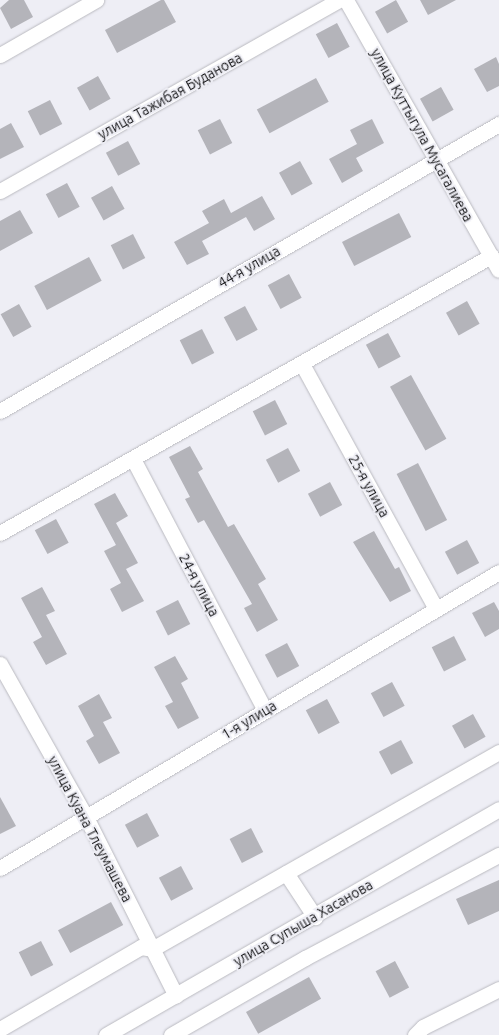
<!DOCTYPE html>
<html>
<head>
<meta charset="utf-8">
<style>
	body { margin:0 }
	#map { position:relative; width:499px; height:1035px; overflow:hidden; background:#eeeef5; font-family:Ubuntu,sans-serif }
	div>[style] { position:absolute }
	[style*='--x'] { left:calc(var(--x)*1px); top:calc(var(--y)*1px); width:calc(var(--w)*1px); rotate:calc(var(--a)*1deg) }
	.building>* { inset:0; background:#b4b4ba; transform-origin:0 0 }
	.roads { filter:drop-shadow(0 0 1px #babac0) drop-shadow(0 0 1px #babac0) }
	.minor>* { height:15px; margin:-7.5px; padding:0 7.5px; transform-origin:7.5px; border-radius:7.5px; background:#fff }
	span { translate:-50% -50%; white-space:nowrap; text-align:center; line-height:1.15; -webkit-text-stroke:4px #eeeef5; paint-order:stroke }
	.street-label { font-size:14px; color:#151517 }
</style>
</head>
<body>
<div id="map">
	<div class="building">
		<div style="clip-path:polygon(9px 0,24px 0,33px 17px,11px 29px,0 8px)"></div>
		<div style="clip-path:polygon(161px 0,164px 0,176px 22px,117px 53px,105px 30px)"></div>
		<div style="left:396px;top:0;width:25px;height:24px;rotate:61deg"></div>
		<div style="clip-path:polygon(420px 0,456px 0,428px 15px)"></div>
		<div style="left:337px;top:23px;width:27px;height:24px;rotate:62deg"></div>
		<div style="clip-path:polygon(496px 57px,499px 64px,499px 86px,487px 92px,474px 69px)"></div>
		<div style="left:98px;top:76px;width:26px;height:24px;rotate:61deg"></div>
		<div style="left:316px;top:78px;width:27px;height:67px;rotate:62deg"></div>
		<div style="left:441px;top:87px;width:26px;height:24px;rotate:61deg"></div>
		<div style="left:50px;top:100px;width:27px;height:25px;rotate:63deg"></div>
		<div style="left:220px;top:119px;width:27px;height:25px;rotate:63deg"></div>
		<div style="clip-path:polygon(372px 119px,384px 143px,356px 158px,363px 171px,342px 183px,329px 159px,357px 144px,350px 130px)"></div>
		<div style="clip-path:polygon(11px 123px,24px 147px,0 159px,0 129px)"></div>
		<div style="left:128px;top:141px;width:26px;height:25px;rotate:62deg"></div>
		<div style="left:300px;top:161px;width:26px;height:24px;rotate:61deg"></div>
		<div style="left:67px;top:183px;width:27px;height:24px;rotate:62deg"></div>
		<div style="left:112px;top:186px;width:26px;height:24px;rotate:61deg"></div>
		<div style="clip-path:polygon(262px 196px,275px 219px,254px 231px,246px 217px,202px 241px,209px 254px,187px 265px,174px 242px,209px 223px,202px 211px,224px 199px,231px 213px)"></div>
		<div style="clip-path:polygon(20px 210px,33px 233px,0 251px,0 221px)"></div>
		<div style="left:399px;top:213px;width:27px;height:64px;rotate:63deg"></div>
		<div style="left:133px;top:234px;width:27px;height:25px;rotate:63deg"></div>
		<div style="left:89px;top:257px;width:27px;height:62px;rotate:62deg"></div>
		<div style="left:289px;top:274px;width:27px;height:24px;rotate:62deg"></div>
		<div style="left:467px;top:301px;width:26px;height:24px;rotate:61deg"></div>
		<div style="left:19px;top:304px;width:26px;height:21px;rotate:61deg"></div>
		<div style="left:245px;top:306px;width:27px;height:24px;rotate:62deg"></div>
		<div style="left:202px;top:329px;width:27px;height:25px;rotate:63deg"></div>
		<div style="left:388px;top:333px;width:27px;height:25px;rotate:62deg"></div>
		<div style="left:411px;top:375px;width:73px;height:24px;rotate:61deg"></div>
		<div style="left:275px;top:400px;width:27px;height:25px;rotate:63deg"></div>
		<div style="clip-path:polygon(190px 446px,203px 469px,198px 472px,228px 527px,234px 524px,266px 579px,258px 584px,278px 620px,257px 632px,244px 608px,252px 604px,204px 520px,198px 523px,185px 499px,190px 497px,169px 457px)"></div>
		<div style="left:288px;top:448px;width:26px;height:25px;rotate:62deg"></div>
		<div style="left:418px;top:463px;width:64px;height:24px;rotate:63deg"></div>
		<div style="left:330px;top:482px;width:26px;height:25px;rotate:62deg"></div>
		<div style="clip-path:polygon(115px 493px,128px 516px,116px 523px,138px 563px,126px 569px,144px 601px,122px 612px,110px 589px,121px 583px,104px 551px,116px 545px,94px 504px)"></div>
		<div style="left:56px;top:519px;width:27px;height:24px;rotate:62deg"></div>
		<div style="clip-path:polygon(374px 531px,395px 569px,399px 567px,411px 591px,390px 602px,353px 542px)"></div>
		<div style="left:467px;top:540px;width:26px;height:25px;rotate:62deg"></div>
		<div style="clip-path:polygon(42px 587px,55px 611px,46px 615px,67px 654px,46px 665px,33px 642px,42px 637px,21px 598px)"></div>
		<div style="left:178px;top:600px;width:27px;height:25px;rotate:63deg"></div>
		<div style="clip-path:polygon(494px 602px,499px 611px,499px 629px,485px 637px,472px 613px)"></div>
		<div style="left:454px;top:636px;width:27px;height:25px;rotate:63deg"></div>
		<div style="left:287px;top:643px;width:26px;height:25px;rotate:62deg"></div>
		<div style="clip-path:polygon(175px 656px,188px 679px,181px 683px,199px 718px,178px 729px,165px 706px,173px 702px,154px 667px)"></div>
		<div style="left:392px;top:682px;width:27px;height:24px;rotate:62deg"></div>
		<div style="clip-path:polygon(99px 694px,112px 718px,103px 722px,120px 753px,99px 764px,86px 741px,94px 736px,78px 706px)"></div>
		<div style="left:327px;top:699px;width:27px;height:24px;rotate:62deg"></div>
		<div style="left:473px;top:714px;width:26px;height:24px;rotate:61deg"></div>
		<div style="left:401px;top:740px;width:26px;height:25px;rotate:62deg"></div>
		<div style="clip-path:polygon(0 797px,16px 826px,0 834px)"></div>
		<div style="left:147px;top:813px;width:26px;height:25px;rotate:62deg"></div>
		<div style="left:251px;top:828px;width:27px;height:24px;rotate:63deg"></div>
		<div style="left:181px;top:866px;width:26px;height:25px;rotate:62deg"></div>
		<div style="clip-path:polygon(499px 880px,499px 911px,468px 925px,456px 899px)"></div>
		<div style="left:111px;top:902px;width:26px;height:60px;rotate:62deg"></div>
		<div style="left:41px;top:941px;width:27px;height:25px;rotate:63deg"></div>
		<div style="left:395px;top:961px;width:30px;height:22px;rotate:62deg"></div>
		<div style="left:309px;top:977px;width:25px;height:72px;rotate:61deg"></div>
	</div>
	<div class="roads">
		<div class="minor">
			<div style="--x:346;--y:0;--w:310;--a:60.5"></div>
			<div style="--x:0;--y:55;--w:111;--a:-29.8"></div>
			<div style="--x:0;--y:191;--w:389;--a:-29.4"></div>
			<div style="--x:302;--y:364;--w:279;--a:61.3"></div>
			<div style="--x:0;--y:411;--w:576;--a:-29.91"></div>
			<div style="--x:133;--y:459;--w:284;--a:62.3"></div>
			<div style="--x:0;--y:533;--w:564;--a:-29.43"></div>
			<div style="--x:0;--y:664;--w:176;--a:60.7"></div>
			<div style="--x:86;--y:817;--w:200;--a:63.3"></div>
			<div style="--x:0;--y:868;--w:580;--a:-30.68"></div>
			<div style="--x:286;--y:873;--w:53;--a:56.6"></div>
			<div style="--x:0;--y:1029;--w:163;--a:-30.2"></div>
			<div style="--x:141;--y:947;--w:11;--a:10"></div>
			<div style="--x:152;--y:949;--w:399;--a:-29.6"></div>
			<div style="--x:106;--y:1035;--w:453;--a:-29.9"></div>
			<div style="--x:171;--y:1035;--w:155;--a:-29.9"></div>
			<div style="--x:305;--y:958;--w:220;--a:-28"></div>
			<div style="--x:415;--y:1035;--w:11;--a:-45"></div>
			<div style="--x:423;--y:1027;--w:85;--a:-26.6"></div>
		</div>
	</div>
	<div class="street-label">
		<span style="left:170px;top:96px;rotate:-29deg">улица Тажибая Буданова</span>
		<span style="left:422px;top:135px;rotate:61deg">улица Куттыгула Мусагалиева</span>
		<span style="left:249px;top:267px;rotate:-30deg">44-я улица</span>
		<span style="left:369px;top:486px;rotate:61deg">25-я улица</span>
		<span style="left:199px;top:585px;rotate:62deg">24-я улица</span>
		<span style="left:249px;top:720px;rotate:-31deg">1-я улица</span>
		<span style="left:90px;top:829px;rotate:62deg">улица Куана Тлеумашева</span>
		<span style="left:303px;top:923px;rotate:-30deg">улица Супыша Хасанова</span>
	</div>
</div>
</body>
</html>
